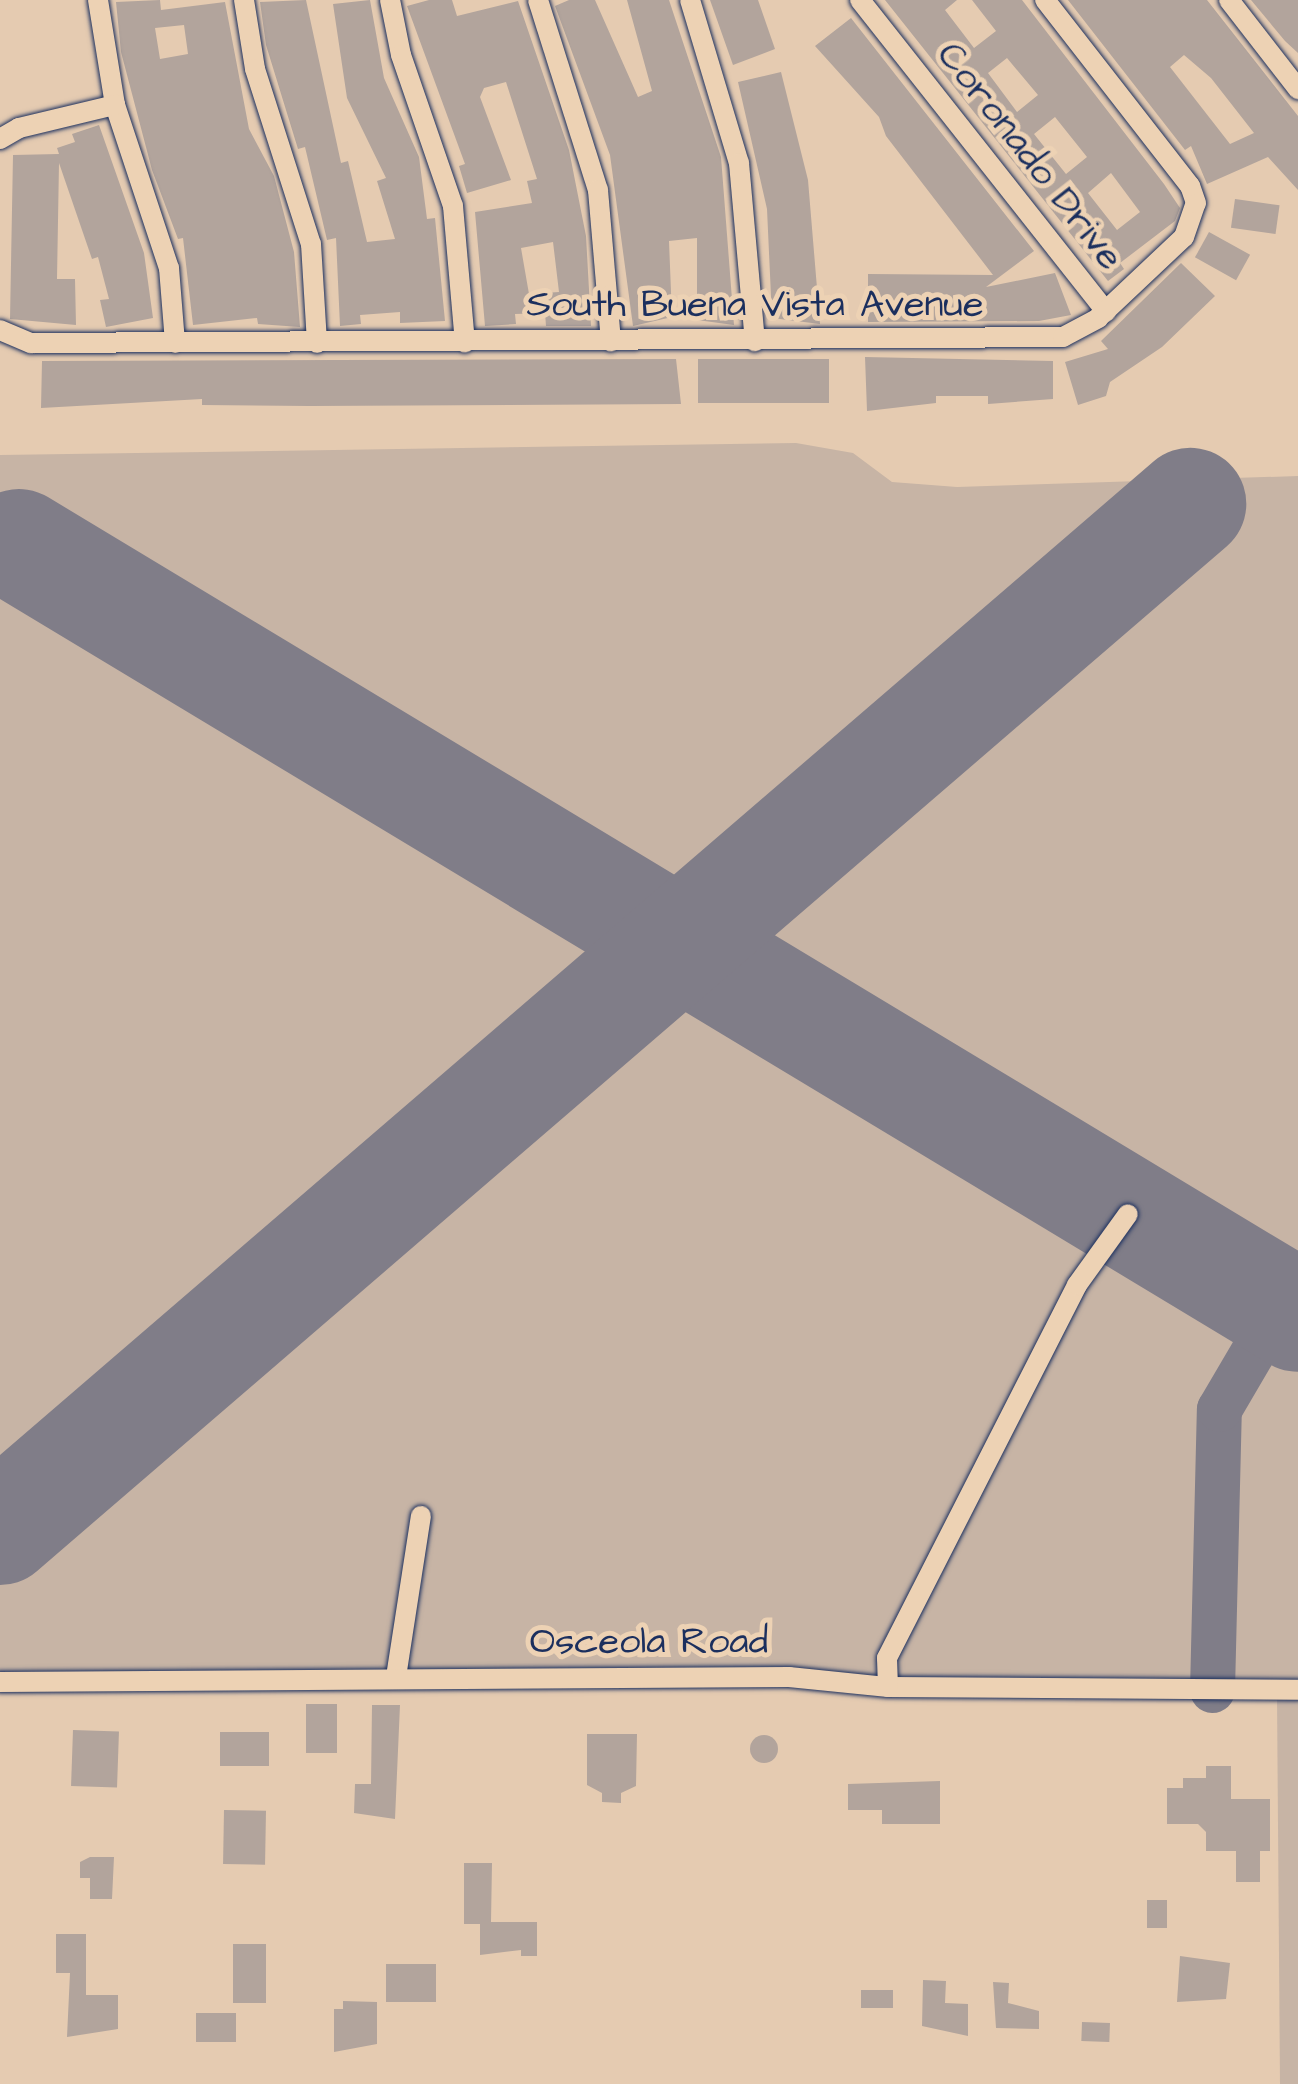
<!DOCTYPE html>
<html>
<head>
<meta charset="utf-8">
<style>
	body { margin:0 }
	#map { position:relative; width:1298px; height:2084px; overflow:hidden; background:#e5cbb1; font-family:"Architects Daughter",sans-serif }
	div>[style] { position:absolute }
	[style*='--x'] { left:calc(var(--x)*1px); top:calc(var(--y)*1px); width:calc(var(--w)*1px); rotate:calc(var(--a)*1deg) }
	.green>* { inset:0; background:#c7b4a5 }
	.taxiway>* { height:45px; margin:-22.5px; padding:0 22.5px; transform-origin:22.5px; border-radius:22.5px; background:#807d88 }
	.runway>* { height:112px; margin:-56px; padding:0 56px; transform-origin:56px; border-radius:56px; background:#807d88 }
	.building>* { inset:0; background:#b2a49c; transform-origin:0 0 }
	.round { border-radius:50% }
	.roads { filter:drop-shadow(0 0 2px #1b2f5e) drop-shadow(0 0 2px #1b2f5e) }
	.minor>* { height:20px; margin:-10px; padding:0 10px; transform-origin:10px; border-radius:10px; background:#edd2b4 }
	span { translate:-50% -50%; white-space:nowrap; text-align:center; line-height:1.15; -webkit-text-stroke:10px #edd2b4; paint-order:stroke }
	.street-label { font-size:38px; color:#1b2f5e }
</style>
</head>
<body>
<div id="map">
	<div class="green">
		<div style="clip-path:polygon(796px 443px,853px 453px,892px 482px,957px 487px,1298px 476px,1298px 1680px,0 1672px,0 455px)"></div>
		<div style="clip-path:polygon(1277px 1695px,1298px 1695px,1298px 2084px,1280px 2084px)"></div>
	</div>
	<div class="taxiway">
		<div style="--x:1212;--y:1690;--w:281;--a:-88.6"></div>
		<div style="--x:1219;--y:1409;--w:121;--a:-59.6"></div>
	</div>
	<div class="runway">
		<div style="--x:19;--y:545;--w:1493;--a:31.08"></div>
		<div style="--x:0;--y:1529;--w:1571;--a:-40.74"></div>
	</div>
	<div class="building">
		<div style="clip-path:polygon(evenodd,160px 0,161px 10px,225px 2px,249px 129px,274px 176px,294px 252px,300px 327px,258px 324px,257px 318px,193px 325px,183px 238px,178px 239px,152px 170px,121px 52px,116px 2px,160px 0,184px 25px,188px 54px,160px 59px,155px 28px,184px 25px)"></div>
		<div style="clip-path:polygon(306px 0,341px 163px,348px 161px,367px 242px,395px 239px,377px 181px,386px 178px,347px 98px,333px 4px,370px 0,384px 78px,419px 157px,427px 219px,435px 218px,445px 321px,400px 323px,400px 312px,360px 315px,361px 324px,340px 326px,336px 238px,327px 240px,305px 147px,298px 149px,266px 45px,260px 2px)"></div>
		<div style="clip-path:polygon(evenodd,429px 0,452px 0,457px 16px,518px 1px,569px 150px,586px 236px,591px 326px,546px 326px,545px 313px,515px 314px,516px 324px,485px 326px,475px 212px,532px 203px,527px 181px,537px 179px,506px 82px,484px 88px,480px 97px,511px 180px,467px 193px,459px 166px,465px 164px,407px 6px,429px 0,553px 242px,559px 292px,529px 294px,521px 248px,553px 242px)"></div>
		<div style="clip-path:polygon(569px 0,595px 0,638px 97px,652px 91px,627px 0,669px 0,721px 157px,734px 325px,697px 320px,697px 238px,669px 241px,672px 317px,633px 326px,610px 155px,555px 6px)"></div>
		<div style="clip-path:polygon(710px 0,758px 0,775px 49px,733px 65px)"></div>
		<div style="clip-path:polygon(evenodd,885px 0,957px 0,945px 10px,974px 48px,996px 31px,972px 0,1022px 0,1164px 184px,1180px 208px,1175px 221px,1120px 263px,1124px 269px,1108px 281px,885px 0,1007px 58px,1038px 95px,1017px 112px,988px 73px,1007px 58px,885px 0,1055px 117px,1087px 157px,1066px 174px,1034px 134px,1055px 117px,885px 0,1111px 173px,1140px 212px,1117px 230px,1088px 193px,1111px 173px)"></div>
		<div style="clip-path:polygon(evenodd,1068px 0,1207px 0,1298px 116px,1298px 190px,1268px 157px,1207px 184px,1191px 146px,1185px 150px,1068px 0,1184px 55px,1211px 78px,1254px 133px,1230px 144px,1170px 67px,1184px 55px)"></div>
		<div style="clip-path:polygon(1251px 0,1298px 0,1298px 53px,1285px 41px)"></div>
		<div style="clip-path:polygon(851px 18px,1034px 251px,986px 287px,1055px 273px,1071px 315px,1039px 321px,868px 322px,868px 274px,993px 275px,886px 136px,879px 117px,815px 46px)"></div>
		<div style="clip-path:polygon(781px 72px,808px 180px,820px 324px,772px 318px,767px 209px,738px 82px)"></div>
		<div style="clip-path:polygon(99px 125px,144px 253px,153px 318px,106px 327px,100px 300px,109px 299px,98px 257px,92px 259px,59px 163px,57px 279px,75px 279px,76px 325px,10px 319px,13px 155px,59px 154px,57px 148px,75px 142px,72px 134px)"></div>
		<div style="left:1235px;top:199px;width:45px;height:29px;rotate:8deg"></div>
		<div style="left:1209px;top:232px;width:47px;height:29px;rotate:29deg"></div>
		<div style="clip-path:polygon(1181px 263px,1215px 296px,1162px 347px,1110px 382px,1106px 396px,1078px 405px,1065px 362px,1108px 349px,1101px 341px)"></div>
		<div style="clip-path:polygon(865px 357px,1053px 361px,1053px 399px,988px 404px,988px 396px,936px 396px,936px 403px,867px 411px)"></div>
		<div style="clip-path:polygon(676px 359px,681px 404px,310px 406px,202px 405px,202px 399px,41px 408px,42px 361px)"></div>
		<div style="left:698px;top:359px;width:131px;height:44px"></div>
		<div style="left:306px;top:1704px;width:31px;height:49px"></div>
		<div style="clip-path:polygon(372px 1705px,400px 1705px,395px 1819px,354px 1813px,355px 1784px,371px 1784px)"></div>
		<div style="left:73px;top:1730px;width:46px;height:56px;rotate:2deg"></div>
		<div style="left:220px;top:1732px;width:49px;height:34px"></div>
		<div style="clip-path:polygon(587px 1734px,637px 1734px,636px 1786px,621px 1793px,621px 1803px,602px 1802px,602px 1793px,587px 1785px)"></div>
		<div class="round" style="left:750px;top:1735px;width:28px;height:28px"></div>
		<div style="clip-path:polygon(1206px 1766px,1231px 1766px,1231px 1799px,1270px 1799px,1270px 1851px,1260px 1851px,1260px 1882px,1236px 1882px,1236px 1851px,1206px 1851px,1206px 1832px,1198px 1824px,1167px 1824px,1167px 1788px,1183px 1788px,1183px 1778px,1206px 1778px)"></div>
		<div style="clip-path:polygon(940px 1781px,940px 1824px,882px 1824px,882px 1810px,848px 1810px,848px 1784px)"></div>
		<div style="left:224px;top:1810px;width:42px;height:54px;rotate:1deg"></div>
		<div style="clip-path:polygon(90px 1857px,114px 1857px,112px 1899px,90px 1899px,90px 1878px,80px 1878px,80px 1862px)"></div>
		<div style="clip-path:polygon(464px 1863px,492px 1863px,491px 1922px,537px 1922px,537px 1956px,521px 1956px,521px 1950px,480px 1955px,480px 1924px,464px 1924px)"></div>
		<div style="left:1147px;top:1900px;width:20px;height:28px"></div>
		<div style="clip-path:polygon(56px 1934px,86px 1934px,86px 1995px,118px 1995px,118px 2029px,67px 2037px,70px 1973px,56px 1973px)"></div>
		<div style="left:233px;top:1944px;width:33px;height:59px"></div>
		<div style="clip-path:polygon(1180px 1956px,1230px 1963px,1226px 1999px,1177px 2002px)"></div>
		<div style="left:386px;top:1964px;width:50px;height:38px"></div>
		<div style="clip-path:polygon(923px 1980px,946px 1981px,945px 2003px,968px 2004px,968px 2036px,922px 2026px)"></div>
		<div style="clip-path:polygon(993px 1982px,1009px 1983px,1008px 2003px,1039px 2011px,1039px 2029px,996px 2028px)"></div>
		<div style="left:861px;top:1990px;width:32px;height:18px"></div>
		<div style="clip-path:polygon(343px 2001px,377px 2002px,377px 2044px,334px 2052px,334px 2009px,343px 2009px)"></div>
		<div style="left:196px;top:2013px;width:40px;height:29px"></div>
		<div style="left:1082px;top:2022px;width:28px;height:19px;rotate:2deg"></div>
	</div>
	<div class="roads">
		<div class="minor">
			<div style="--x:98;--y:0;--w:106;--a:80.8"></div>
			<div style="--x:115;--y:105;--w:172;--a:71.7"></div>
			<div style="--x:169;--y:268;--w:75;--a:85.4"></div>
			<div style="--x:244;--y:0;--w:70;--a:80.9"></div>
			<div style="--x:255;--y:69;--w:184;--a:72.3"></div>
			<div style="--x:311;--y:244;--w:99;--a:86.5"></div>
			<div style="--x:390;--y:0;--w:56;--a:78.7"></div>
			<div style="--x:401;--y:55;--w:160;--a:71"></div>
			<div style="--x:453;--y:206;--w:137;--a:85"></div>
			<div style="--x:538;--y:0;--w:199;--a:72.5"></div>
			<div style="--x:598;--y:190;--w:152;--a:85.1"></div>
			<div style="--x:690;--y:0;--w:170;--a:73.3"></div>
			<div style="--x:739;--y:163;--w:179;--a:84.9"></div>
			<div style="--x:860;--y:0;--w:397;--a:51.7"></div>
			<div style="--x:1229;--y:0;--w:113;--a:52.2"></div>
			<div style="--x:0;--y:139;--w:22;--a:-30"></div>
			<div style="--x:19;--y:128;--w:99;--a:-13.5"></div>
			<div style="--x:0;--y:330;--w:34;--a:23"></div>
			<div style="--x:31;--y:343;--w:1032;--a:-0.33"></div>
			<div style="--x:1063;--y:337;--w:40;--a:-28"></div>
			<div style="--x:1098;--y:318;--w:118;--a:-43.3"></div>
			<div style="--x:1184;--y:237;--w:36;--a:-71"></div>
			<div style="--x:1196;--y:203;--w:18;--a:-109"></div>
			<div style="--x:1190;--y:186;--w:236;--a:-127.9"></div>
			<div style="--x:396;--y:1677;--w:163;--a:-81.2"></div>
			<div style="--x:0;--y:1682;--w:789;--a:-0.36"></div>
			<div style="--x:789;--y:1677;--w:100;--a:5.8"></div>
			<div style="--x:888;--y:1687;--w:410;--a:0.4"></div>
			<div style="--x:888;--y:1687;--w:29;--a:-92"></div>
			<div style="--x:887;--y:1658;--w:419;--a:-63"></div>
			<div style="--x:1077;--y:1285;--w:87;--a:-54.3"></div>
		</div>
	</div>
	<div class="street-label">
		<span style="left:1029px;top:157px;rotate:52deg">Coronado Drive</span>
		<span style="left:755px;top:306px">South Buena Vista Avenue</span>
		<span style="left:649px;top:1643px">Osceola Road</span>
	</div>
</div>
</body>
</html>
